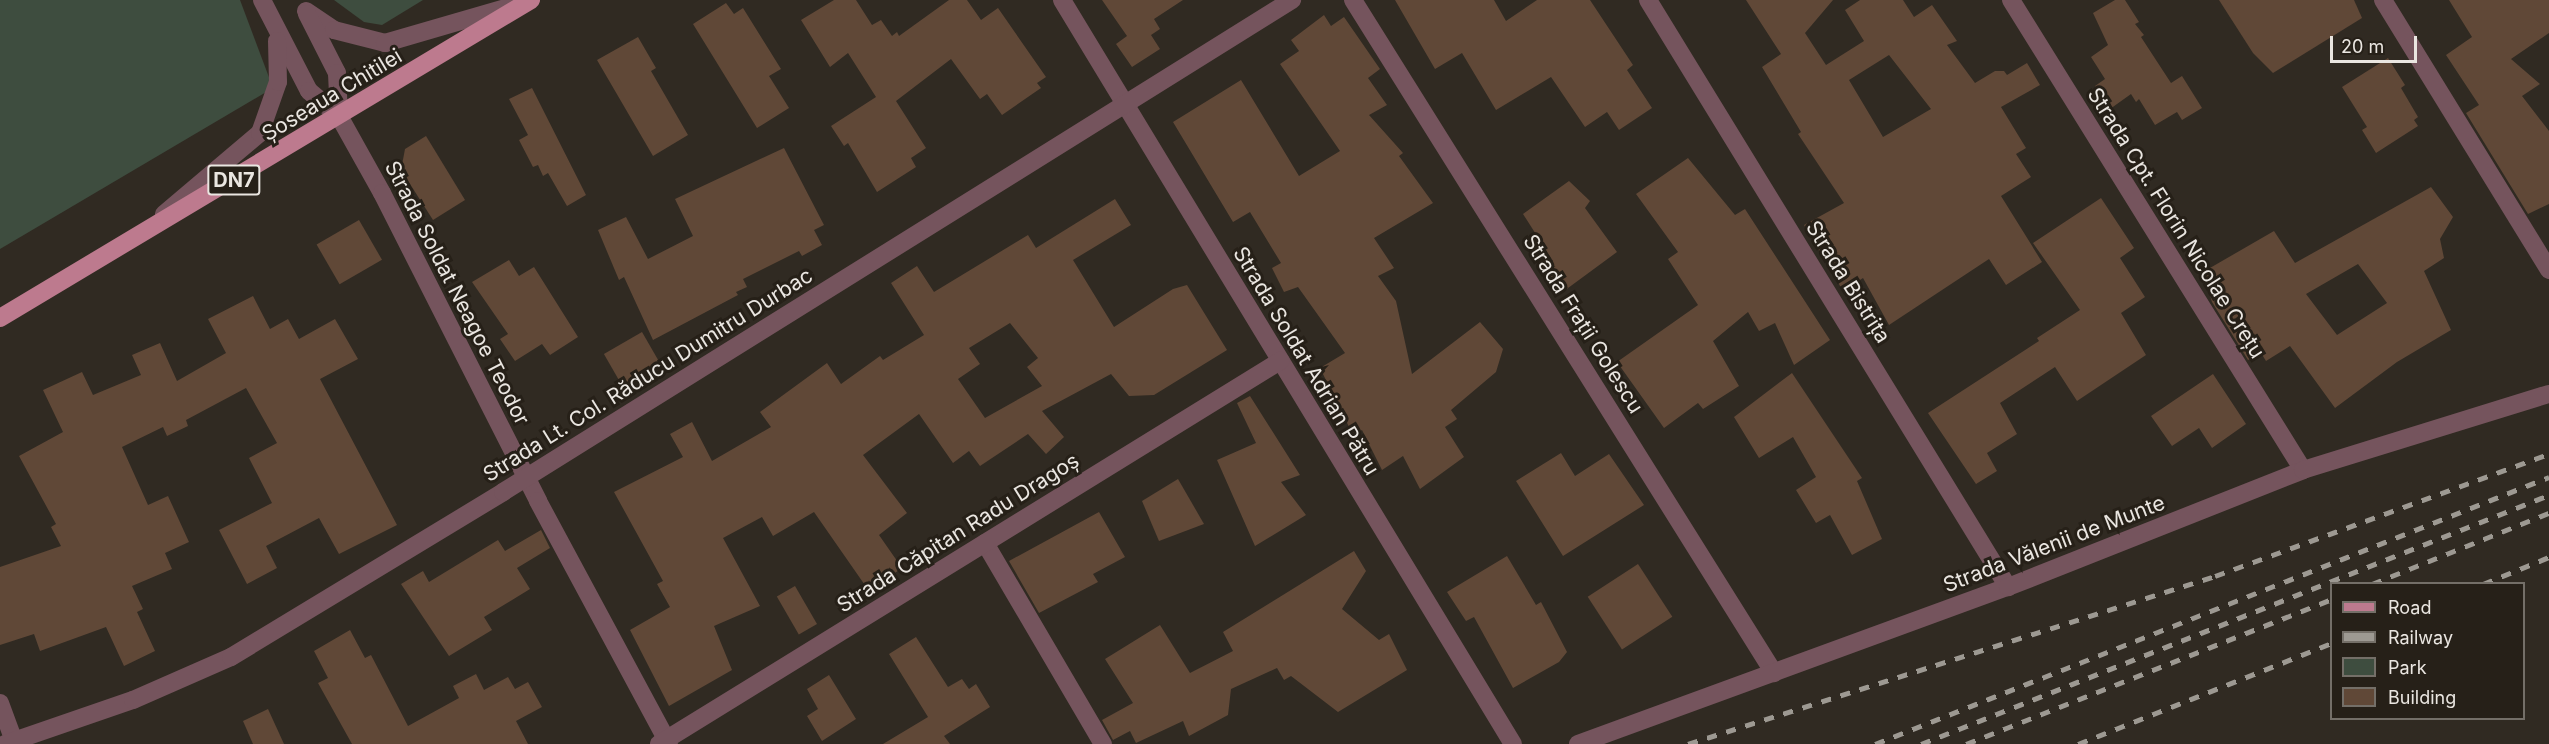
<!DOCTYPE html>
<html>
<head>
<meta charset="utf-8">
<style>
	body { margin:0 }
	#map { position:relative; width:2549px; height:744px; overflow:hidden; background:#302a22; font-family:Inter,sans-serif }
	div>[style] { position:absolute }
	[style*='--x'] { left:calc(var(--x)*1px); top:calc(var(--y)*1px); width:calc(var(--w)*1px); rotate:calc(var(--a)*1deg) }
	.green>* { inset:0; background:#3e4d3f }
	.building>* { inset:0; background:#604837; transform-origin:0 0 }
	.minor>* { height:18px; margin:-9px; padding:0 9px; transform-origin:9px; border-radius:9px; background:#75545d }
	.major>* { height:18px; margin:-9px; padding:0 9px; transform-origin:9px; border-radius:9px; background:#bd7a8e }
	.rail>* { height:4.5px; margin-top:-2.25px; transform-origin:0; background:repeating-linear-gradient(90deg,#9d9992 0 10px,transparent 0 20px) }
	span { translate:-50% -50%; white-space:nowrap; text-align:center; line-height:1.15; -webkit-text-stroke:6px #262018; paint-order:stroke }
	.shield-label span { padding:2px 4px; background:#262018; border:2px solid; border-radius:4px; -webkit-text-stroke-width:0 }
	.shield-label { font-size:20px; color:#eae6e1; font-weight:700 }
	.street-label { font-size:21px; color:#eae6e1 }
	.legend { position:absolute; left:2330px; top:582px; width:195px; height:138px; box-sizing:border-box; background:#262018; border:2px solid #746f68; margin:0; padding:8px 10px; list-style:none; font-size:18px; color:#eae6e1 }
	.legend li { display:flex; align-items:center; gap:12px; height:30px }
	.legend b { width:30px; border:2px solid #746f68 }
	.scale { position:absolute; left:2330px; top:36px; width:87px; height:27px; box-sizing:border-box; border:3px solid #eae6e1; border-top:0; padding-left:8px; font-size:18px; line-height:21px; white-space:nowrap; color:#eae6e1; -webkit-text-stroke:4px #262018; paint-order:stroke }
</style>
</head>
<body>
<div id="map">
	<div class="green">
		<div style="clip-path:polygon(0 0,240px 0,273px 88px,0 249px)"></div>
		<div style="clip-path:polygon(334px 0,423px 0,382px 25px,364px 22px)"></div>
	</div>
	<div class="building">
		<div style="clip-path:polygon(834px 0,856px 0,872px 25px,881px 20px,892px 36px,897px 32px,899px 36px,949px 0,967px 0,981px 20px,998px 8px,1046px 77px,1037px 83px,1041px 88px,1002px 115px,987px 94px,980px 99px,951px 59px,896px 101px,926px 148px,911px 158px,916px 167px,877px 192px,848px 143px,844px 146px,831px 126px,876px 97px,848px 53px,830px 67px,801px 20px)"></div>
		<div style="clip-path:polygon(1102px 0,1183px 0,1154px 19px,1160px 29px,1151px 35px,1160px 49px,1132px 67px,1116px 44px,1127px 36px)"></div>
		<div style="clip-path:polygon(1395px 0,1494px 0,1506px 21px,1537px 0,1590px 0,1633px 65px,1627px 70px,1652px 108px,1619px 130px,1607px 112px,1585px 127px,1551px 77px,1496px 110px,1462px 53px,1435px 69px)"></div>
		<div style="clip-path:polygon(evenodd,1746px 0,1833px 0,1805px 33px,1826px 65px,1864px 41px,1845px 10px,1860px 0,1903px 0,1914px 17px,1932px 5px,1957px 41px,1947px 45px,1975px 83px,1995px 71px,2004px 71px,2007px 75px,2027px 63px,2040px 85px,2001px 107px,2026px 148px,2016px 154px,2031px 177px,2001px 196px,2042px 262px,2006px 285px,1989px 259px,1889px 325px,1863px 278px,1843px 291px,1804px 225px,1844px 203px,1798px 134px,1801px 132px,1762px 67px,1781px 54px,1746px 0,1889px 55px,1931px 109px,1883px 137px,1849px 80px,1889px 55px)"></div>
		<div style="clip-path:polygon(2115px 0,2125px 0,2139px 22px,2135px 24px,2144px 35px,2141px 37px,2171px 83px,2182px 76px,2202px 108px,2182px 120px,2177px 112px,2155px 125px,2139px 99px,2136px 102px,2131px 94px,2110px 109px,2095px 86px,2105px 79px,2091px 57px,2108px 45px,2093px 13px)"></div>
		<div style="clip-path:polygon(2219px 0,2354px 0,2362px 18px,2273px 73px,2253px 53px)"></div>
		<div style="clip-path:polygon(2449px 0,2549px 0,2549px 33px,2511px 59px,2540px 84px,2522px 96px,2549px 131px,2549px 204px,2528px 214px,2466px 113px,2479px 105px,2446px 55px,2472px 37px)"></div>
		<div style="clip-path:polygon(726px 3px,734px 14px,743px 8px,781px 69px,769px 76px,789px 108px,757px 128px,693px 24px)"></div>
		<div style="clip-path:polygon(1324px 15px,1331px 26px,1344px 17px,1380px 69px,1368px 78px,1387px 105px,1369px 115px,1403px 153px,1399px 156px,1433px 203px,1374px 238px,1394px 268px,1378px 276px,1396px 301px,1412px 374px,1480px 322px,1503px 349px,1496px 372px,1451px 410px,1457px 419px,1445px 427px,1464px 457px,1420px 489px,1403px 456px,1382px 470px,1362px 430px,1353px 435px,1320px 368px,1345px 353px,1298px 287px,1284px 292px,1272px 268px,1281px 263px,1250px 212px,1233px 222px,1173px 122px,1241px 80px,1299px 176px,1340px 151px,1280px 64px,1299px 51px,1291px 40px)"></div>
		<div style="clip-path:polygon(638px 37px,656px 68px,651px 71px,688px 135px,653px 156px,597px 60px)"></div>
		<div style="clip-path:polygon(2388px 58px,2405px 85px,2401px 88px,2418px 117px,2414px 120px,2418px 126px,2376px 153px,2362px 130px,2367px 127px,2342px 87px)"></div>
		<div style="clip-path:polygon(532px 88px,586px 195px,567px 206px,548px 173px,543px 176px,538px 165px,533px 167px,519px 140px,528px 135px,509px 99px)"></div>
		<div style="clip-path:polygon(426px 136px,465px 200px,433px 220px,401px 170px,405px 149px)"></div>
		<div style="clip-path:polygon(784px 148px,824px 225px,814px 230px,822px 245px,802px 256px,799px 251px,743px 279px,747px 287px,736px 292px,738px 295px,653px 340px,624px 277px,619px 280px,598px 230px,626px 217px,648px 259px,693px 236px,675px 199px)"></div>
		<div style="clip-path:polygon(1688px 158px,1735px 215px,1745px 209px,1830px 340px,1794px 365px,1775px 323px,1759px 331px,1748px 312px,1713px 341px,1739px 386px,1703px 409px,1698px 403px,1664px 428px,1617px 362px,1698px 305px,1668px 259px,1678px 252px,1636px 194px)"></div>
		<div style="clip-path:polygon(1569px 181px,1590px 201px,1585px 208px,1617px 252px,1564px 291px,1543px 268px,1553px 261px,1523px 214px)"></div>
		<div style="clip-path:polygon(evenodd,2431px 187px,2453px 217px,2440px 239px,2444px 258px,2424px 271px,2451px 330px,2397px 362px,2335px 408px,2290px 346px,2266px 361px,2261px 353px,2248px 360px,2212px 302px,2203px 272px,2274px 231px,2295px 263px,2431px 187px,2358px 264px,2387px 303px,2337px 335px,2306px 294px,2358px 264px)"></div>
		<div style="clip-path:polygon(2101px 198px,2134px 248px,2120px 258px,2145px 297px,2121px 313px,2146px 355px,2077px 401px,2055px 367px,2000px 403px,2017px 434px,1987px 453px,1997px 471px,1976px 484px,1928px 413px,2039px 341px,2037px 338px,2080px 310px,2033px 243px)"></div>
		<div style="clip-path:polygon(evenodd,1115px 199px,1131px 225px,1073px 260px,1114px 327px,1173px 289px,1187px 285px,1227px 350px,1154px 395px,1129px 396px,1111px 374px,1042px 411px,1064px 437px,1046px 454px,1028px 434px,980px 466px,969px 451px,953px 463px,919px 414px,863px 455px,907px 513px,879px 535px,902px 568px,869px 591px,814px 512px,773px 536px,762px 517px,723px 538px,760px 606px,714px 626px,732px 670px,669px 706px,630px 630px,670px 607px,657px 584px,663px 581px,614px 492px,683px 457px,670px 434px,692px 422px,712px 461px,771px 427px,760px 412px,827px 363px,841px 384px,880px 356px,883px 360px,924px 335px,891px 283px,917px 266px,934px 292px,1028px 235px,1036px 248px,1115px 199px,1010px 323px,1038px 358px,1027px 367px,1042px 386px,985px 418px,958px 379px,980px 364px,969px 348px,1010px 323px)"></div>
		<div style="left:359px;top:220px;width:46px;height:49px;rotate:60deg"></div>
		<div style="clip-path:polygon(509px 260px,519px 276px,534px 267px,578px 337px,550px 355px,542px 344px,515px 361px,500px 339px,508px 334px,472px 282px)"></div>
		<div style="clip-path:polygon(253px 296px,270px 329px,288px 319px,299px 339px,335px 319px,358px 359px,320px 379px,397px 525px,339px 554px,319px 518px,266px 546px,277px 568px,247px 584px,219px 530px,272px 503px,249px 458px,277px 443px,246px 388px,186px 420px,188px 426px,167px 436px,163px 427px,122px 447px,148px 505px,168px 496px,189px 542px,165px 553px,172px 569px,132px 586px,143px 609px,137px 612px,155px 651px,124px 666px,106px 627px,40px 651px,34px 634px,0 645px,0 567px,61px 546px,51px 527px,56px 524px,19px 456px,63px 432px,43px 390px,82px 372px,93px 395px,141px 375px,132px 355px,160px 343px,177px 381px,226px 353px,208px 319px)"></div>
		<div style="left:642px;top:332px;width:36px;height:44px;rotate:60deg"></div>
		<div style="clip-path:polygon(1792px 373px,1862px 478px,1857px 481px,1882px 539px,1852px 555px,1830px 515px,1816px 523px,1796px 490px,1816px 477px,1793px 437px,1759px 458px,1734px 417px)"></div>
		<div style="clip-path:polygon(2213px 374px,2246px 424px,2212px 448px,2199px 428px,2172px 446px,2151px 416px)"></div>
		<div style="clip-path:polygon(1250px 396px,1300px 475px,1281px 482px,1306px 515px,1255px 546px,1217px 460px,1256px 443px,1237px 403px)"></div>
		<div style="clip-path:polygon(1561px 453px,1575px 476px,1609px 454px,1644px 505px,1563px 556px,1516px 481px)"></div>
		<div style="clip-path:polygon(1178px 479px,1204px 524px,1159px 541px,1142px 501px)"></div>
		<div style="clip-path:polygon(1099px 512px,1125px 557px,1093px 574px,1098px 582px,1039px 613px,1009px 561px)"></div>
		<div style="clip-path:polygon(541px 530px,550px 548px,517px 568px,530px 589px,484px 617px,492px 630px,449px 656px,401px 584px,423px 571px,429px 582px,498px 540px,505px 551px)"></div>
		<div style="clip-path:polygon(1354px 551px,1366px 571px,1342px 609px,1379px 640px,1389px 634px,1407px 670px,1338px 712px,1291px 676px,1284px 680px,1277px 668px,1231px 689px,1228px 715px,1189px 736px,1183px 721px,1136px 743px,1130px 731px,1113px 740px,1102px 720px,1133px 703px,1105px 659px,1160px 625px,1190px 673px,1233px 651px,1223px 632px)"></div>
		<div style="clip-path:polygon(1507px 556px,1536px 605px,1541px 602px,1567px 652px,1559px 662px,1513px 688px,1474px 617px,1466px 621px,1447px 592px)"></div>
		<div style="left:1638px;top:564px;width:63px;height:60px;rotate:57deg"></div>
		<div style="left:795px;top:586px;width:44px;height:21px;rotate:60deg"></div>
		<div style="clip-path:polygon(350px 630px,365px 658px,371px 655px,408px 726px,459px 698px,453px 686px,476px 674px,484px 690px,508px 677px,515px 689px,528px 682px,542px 707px,516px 721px,528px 744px,352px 744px,318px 683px,328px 678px,314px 651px)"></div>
		<div style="clip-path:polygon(916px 637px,948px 687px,962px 679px,969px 689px,976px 684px,990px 707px,944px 736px,950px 744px,883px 744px,928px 717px,889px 654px)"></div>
		<div style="clip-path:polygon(829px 675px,856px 719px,822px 741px,807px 716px,818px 709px,807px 689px)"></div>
		<div style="clip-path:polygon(268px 709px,284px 744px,253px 744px,243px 721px)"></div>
	</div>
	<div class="minor">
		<div style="--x:262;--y:0;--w:102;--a:62.7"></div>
		<div style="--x:309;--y:91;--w:39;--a:40"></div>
		<div style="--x:339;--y:116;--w:88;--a:60.8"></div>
		<div style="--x:382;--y:193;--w:345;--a:63.1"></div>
		<div style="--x:538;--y:501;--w:276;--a:61.7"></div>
		<div style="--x:1062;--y:0;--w:870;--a:58.78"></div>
		<div style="--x:1353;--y:0;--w:794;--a:57.97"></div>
		<div style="--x:1648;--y:0;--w:689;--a:58.48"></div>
		<div style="--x:2011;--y:0;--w:553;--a:58.15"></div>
		<div style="--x:2383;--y:0;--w:317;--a:58.4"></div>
		<div style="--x:306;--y:11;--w:34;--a:34"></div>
		<div style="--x:334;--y:30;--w:53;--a:14.3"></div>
		<div style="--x:385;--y:43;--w:136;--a:-16.2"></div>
		<div style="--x:307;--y:14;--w:66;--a:63"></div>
		<div style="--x:337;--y:73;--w:43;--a:87.3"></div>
		<div style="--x:164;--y:214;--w:126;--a:-40.2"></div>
		<div style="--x:260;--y:133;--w:54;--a:-70.6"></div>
		<div style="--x:278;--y:82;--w:41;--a:-91.4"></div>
		<div style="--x:985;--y:543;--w:233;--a:59.6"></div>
		<div style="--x:0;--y:703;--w:40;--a:69.8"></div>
		<div style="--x:5;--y:744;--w:135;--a:-19"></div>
		<div style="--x:133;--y:700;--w:107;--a:-23.7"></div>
		<div style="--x:231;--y:657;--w:318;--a:-31.2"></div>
		<div style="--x:503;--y:492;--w:930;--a:-31.95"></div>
		<div style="--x:659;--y:744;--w:730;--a:-31.66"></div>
		<div style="--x:1578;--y:744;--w:458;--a:-20.1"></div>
		<div style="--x:2008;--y:587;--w:317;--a:-21.6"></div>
		<div style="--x:2303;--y:470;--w:257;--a:-17.2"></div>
	</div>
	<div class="major">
		<div style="--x:0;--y:318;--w:619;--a:-30.92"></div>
	</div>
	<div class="rail">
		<div style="--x:2372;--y:584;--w:191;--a:-21.9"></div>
		<div style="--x:2483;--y:584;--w:71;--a:-22.2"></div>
		<div style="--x:1688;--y:744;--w:553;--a:-17.68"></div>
		<div style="--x:2215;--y:576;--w:356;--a:-20.1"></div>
		<div style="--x:1875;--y:744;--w:725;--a:-21.61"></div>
		<div style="--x:1921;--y:744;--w:676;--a:-21.63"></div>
		<div style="--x:1966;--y:744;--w:394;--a:-21.6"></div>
		<div style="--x:2078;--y:744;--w:273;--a:-21.7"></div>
	</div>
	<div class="shield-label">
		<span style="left:234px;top:180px">DN7</span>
	</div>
	<div class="street-label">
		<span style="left:332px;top:95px;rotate:-31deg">Șoseaua Chitilei</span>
		<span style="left:2176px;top:223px;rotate:58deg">Strada Cpt. Florin Nicolae Crețu</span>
		<span style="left:1848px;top:282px;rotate:58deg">Strada Bistrița</span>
		<span style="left:457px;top:293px;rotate:63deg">Strada Soldat Neagoe Teodor</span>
		<span style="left:1583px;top:324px;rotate:58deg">Strada Frații Golescu</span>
		<span style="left:1306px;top:361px;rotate:59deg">Strada Soldat Adrian Pătru</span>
		<span style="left:648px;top:375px;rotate:-32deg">Strada Lt. Col. Răducu Dumitru Durbac</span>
		<span style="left:958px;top:533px;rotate:-32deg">Strada Căpitan Radu Dragoș</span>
		<span style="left:2054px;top:544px;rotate:-21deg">Strada Vălenii de Munte</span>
	</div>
	<ul class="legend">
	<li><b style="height:8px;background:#bd7a8e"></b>Road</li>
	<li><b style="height:8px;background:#9d9992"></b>Railway</li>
	<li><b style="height:16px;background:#3e4d3f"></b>Park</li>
	<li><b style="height:16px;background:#604837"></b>Building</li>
	</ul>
	<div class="scale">20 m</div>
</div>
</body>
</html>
